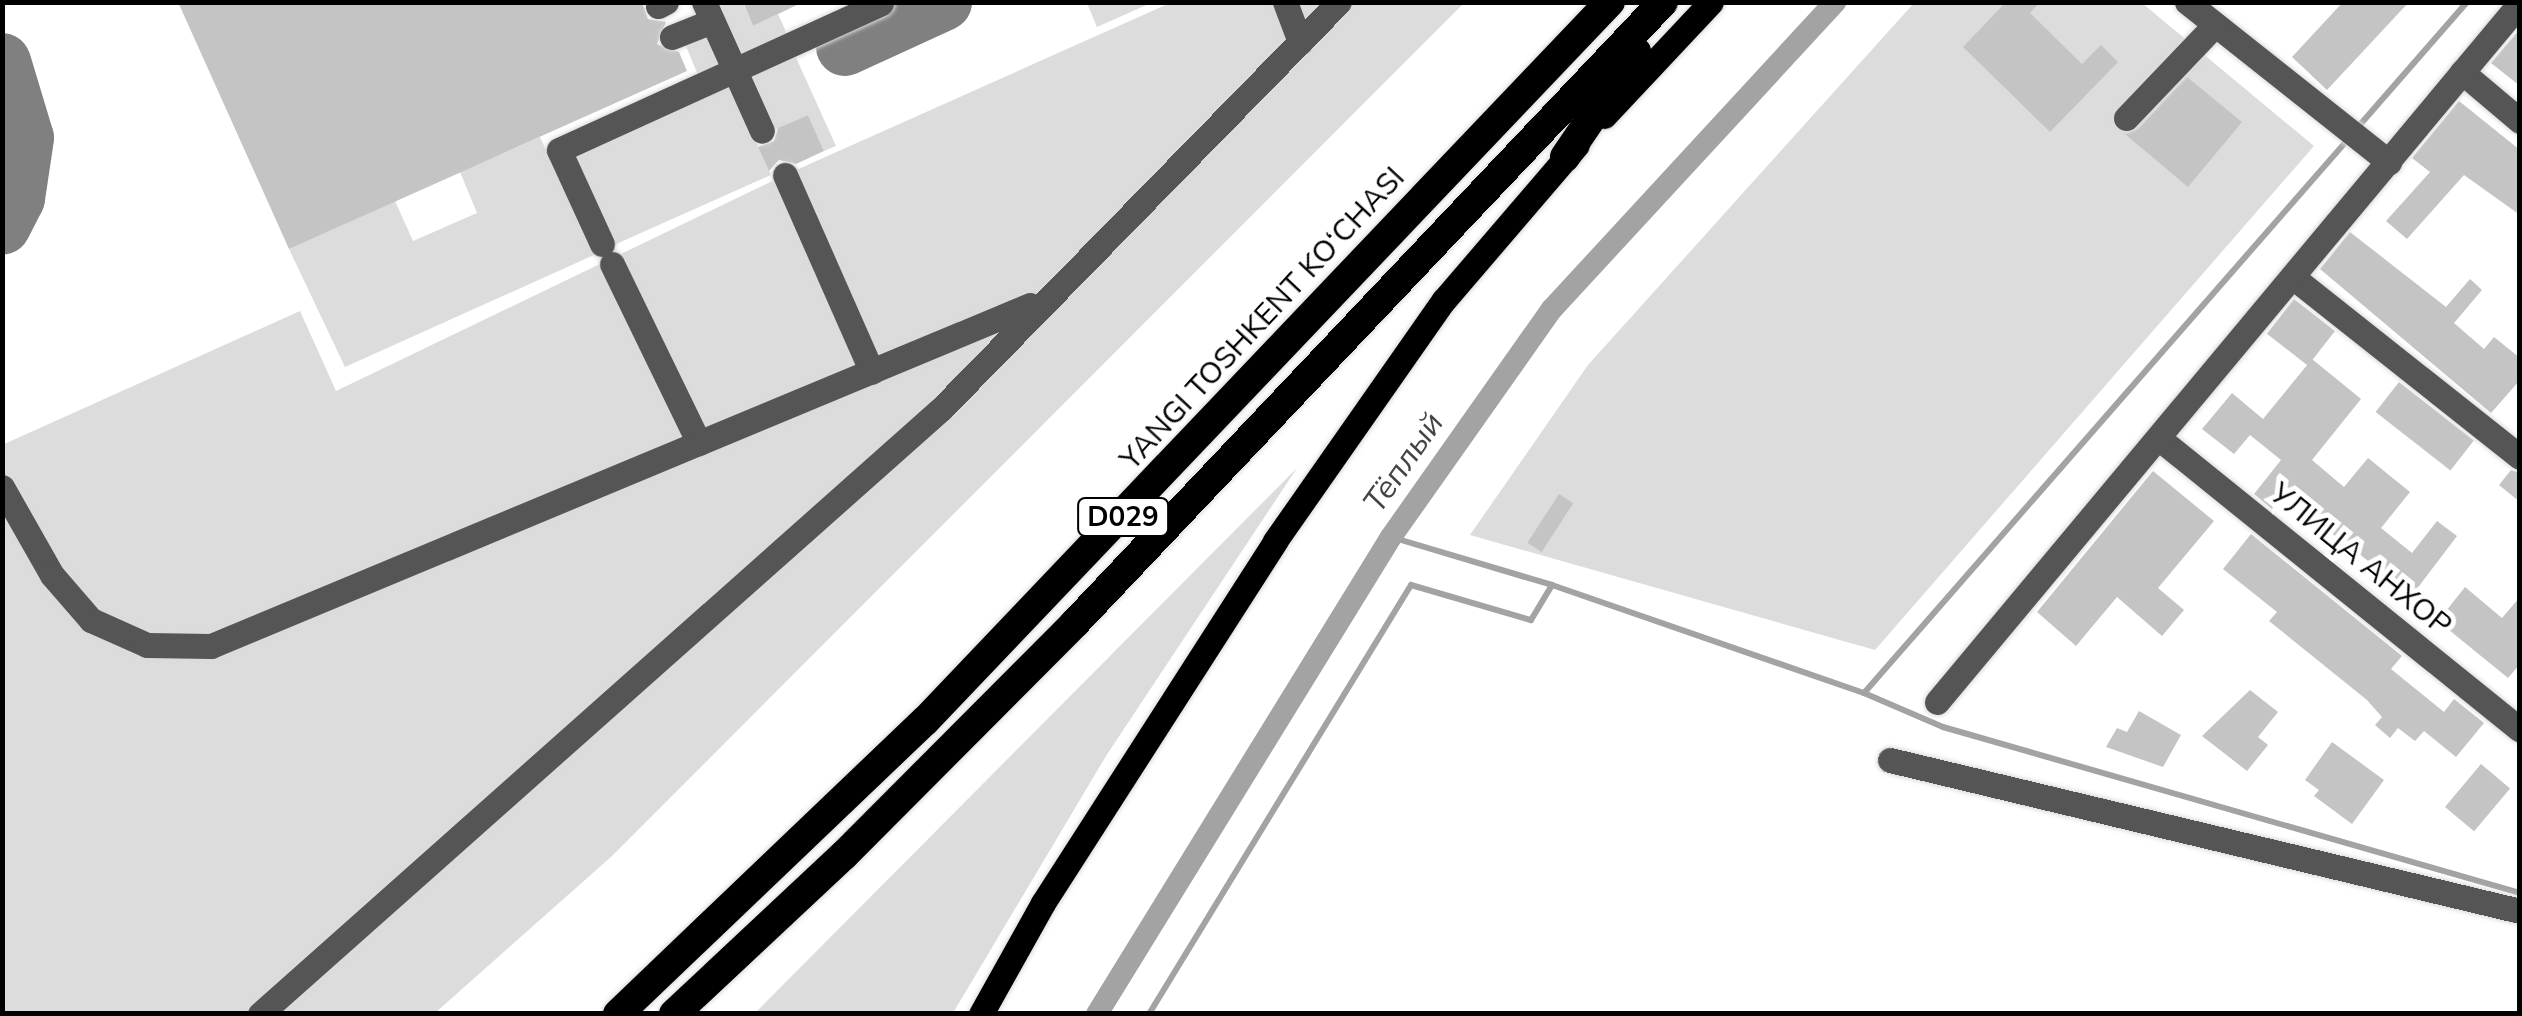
<!DOCTYPE html>
<html>
<head>
<meta charset="utf-8">
<style>
	body { margin:0 }
	#map { position:relative; width:2522px; height:1016px; overflow:hidden; background:#fff; font-family:"Nunito Sans",sans-serif }
	div>[style] { position:absolute }
	[style*='--x'] { left:calc(var(--x)*1px); top:calc(var(--y)*1px); width:calc(var(--w)*1px); rotate:calc(var(--a)*1deg) }
	.green>* { inset:0; background:#dcdcdc }
	.stream>* { height:6px; margin:-3px; padding:0 3px; transform-origin:3px; border-radius:3px; background:#a3a3a3 }
	.canal>* { height:22px; margin:-11px; padding:0 11px; transform-origin:11px; border-radius:11px; background:#a3a3a3 }
	.taxiway>* { height:58px; margin:-29px; padding:0 29px; transform-origin:29px; border-radius:29px; background:#808080 }
	.building>* { inset:0; background:#c4c4c4; transform-origin:0 0 }
	.roads { filter:drop-shadow(0 0 2px #dbdbdb) drop-shadow(0 0 2px #dbdbdb) }
	.minor>* { height:25px; margin:-12.5px; padding:0 12.5px; transform-origin:12.5px; border-radius:12.5px; background:#555 }
	.major>* { height:25px; margin:-12.5px; padding:0 12.5px; transform-origin:12.5px; border-radius:12.5px; background:#000 }
	.highway>* { height:30px; margin:-15px; padding:0 15px; transform-origin:15px; border-radius:15px; background:#000 }
	span { translate:-50% -50%; white-space:nowrap; text-align:center; line-height:1.15; -webkit-text-stroke:10px #fff; paint-order:stroke }
	.shield-label span { padding:2px 8px; background:#fff; border:2px solid; border-radius:8px; -webkit-text-stroke-width:0 }
	.shield-label { font-size:28px; color:#000; font-weight:700 }
	.street-label { font-size:30px; color:#000 }
	.water-label { font-size:32px; color:#444; font-style:italic }
	.frame { position:absolute; inset:0; border:5px solid #000; pointer-events:none }
</style>
</head>
<body>
<div id="map">
	<div class="green">
		<div style="clip-path:polygon(712px 3px,743px 3px,753px 26px,778px 14px,788px 36px,737px 55px)"></div>
		<div style="clip-path:polygon(1087px 3px,1151px 3px,1097px 27px)"></div>
		<div style="clip-path:polygon(1170px 3px,1464px 3px,612px 856px,435px 1013px,3px 1013px,2px 445px,300px 311px,336px 391px,785px 175px)"></div>
		<div style="clip-path:polygon(1914px 3px,2142px 3px,2314px 146px,1875px 650px,1470px 535px,1588px 365px)"></div>
		<div style="clip-path:polygon(706px 32px,721px 64px,698px 75px,683px 39px)"></div>
		<div style="clip-path:polygon(793px 51px,836px 146px,824px 151px,808px 115px,772px 131px,751px 84px,751px 72px)"></div>
		<div style="clip-path:polygon(721px 83px,731px 86px,771px 175px,614px 245px,571px 151px)"></div>
		<div style="clip-path:polygon(540px 137px,594px 255px,345px 367px,289px 249px,395px 201px,413px 241px,477px 213px,460px 172px)"></div>
		<div style="clip-path:polygon(1297px 468px,1106px 756px,953px 1013px,755px 1013px)"></div>
	</div>
	<div class="stream">
		<div style="--x:2358;--y:127;--w:166;--a:-48.9"></div>
		<div style="--x:1391;--y:537;--w:168;--a:16.6"></div>
		<div style="--x:1864;--y:693;--w:738;--a:-48.84"></div>
		<div style="--x:1149;--y:1014;--w:503;--a:-58.59"></div>
		<div style="--x:1411;--y:585;--w:125;--a:16.3"></div>
		<div style="--x:1531;--y:620;--w:41;--a:-59"></div>
		<div style="--x:1552;--y:585;--w:330;--a:19.1"></div>
		<div style="--x:1864;--y:693;--w:86;--a:23.3"></div>
		<div style="--x:1943;--y:727;--w:600;--a:16.05"></div>
	</div>
	<div class="canal">
		<div style="--x:1097;--y:1014;--w:560;--a:-58.35"></div>
		<div style="--x:1391;--y:537;--w:279;--a:-54.8"></div>
		<div style="--x:1552;--y:309;--w:418;--a:-47.3"></div>
	</div>
	<div class="taxiway">
		<div style="--x:845;--y:47;--w:108;--a:-24.7"></div>
		<div style="--x:2;--y:62;--w:79;--a:73.2"></div>
		<div style="--x:25;--y:138;--w:61;--a:98.5"></div>
		<div style="--x:16;--y:198;--w:31;--a:117"></div>
	</div>
	<div class="building">
		<div style="clip-path:polygon(178px 2px,642px 2px,648px 19px,666px 22px,657px 44px,679px 52px,687px 71px,289px 249px)"></div>
		<div style="clip-path:polygon(743px 2px,803px 2px,753px 26px)"></div>
		<div style="clip-path:polygon(2006px 2px,2040px 2px,2030px 13px,2082px 64px,2101px 45px,2118px 62px,2050px 132px,1963px 47px)"></div>
		<div style="clip-path:polygon(2343px 2px,2409px 2px,2327px 90px,2292px 57px)"></div>
		<div style="clip-path:polygon(2520px 29px,2520px 86px,2491px 63px)"></div>
		<div style="clip-path:polygon(2187px 77px,2242px 122px,2188px 187px,2125px 134px,2138px 129px)"></div>
		<div style="clip-path:polygon(2459px 101px,2520px 150px,2520px 215px,2464px 175px,2407px 239px,2386px 221px,2430px 172px,2412px 158px)"></div>
		<div style="clip-path:polygon(808px 115px,824px 151px,796px 164px,779px 160px,769px 171px,758px 147px,774px 141px,778px 128px)"></div>
		<div style="clip-path:polygon(2350px 232px,2446px 307px,2470px 279px,2482px 290px,2454px 323px,2484px 349px,2494px 337px,2520px 358px,2520px 380px,2491px 413px,2320px 269px)"></div>
		<div style="left:2294px;top:299px;width:52px;height:44px;rotate:38deg"></div>
		<div style="clip-path:polygon(2312px 359px,2361px 399px,2312px 460px,2344px 487px,2368px 458px,2410px 492px,2381px 528px,2412px 553px,2437px 521px,2457px 536px,2410px 598px,2284px 494px,2272px 509px,2254px 494px,2281px 460px,2250px 435px,2234px 454px,2202px 429px,2232px 393px,2263px 419px)"></div>
		<div style="left:2399px;top:382px;width:95px;height:38px;rotate:38deg"></div>
		<div style="clip-path:polygon(2511px 470px,2520px 473px,2520px 502px,2499px 485px)"></div>
		<div style="clip-path:polygon(2153px 471px,2214px 521px,2158px 588px,2184px 610px,2162px 636px,2117px 597px,2076px 646px,2037px 612px)"></div>
		<div style="left:1559px;top:494px;width:17px;height:58px;rotate:33deg"></div>
		<div style="clip-path:polygon(2251px 534px,2402px 656px,2391px 669px,2444px 712px,2454px 699px,2484px 723px,2456px 757px,2424px 731px,2415px 741px,2398px 728px,2390px 738px,2375px 725px,2382px 717px,2367px 700px,2269px 621px,2277px 612px,2223px 569px)"></div>
		<div style="clip-path:polygon(2465px 587px,2502px 618px,2520px 597px,2520px 664px,2508px 678px,2438px 621px)"></div>
		<div style="clip-path:polygon(2250px 690px,2278px 712px,2258px 737px,2268px 745px,2247px 771px,2202px 736px)"></div>
		<div style="clip-path:polygon(2139px 711px,2181px 735px,2163px 767px,2106px 747px,2117px 728px,2127px 732px)"></div>
		<div style="clip-path:polygon(2332px 742px,2384px 780px,2352px 824px,2314px 796px,2319px 790px,2305px 780px)"></div>
		<div style="left:2481px;top:764px;width:38px;height:56px;rotate:40deg"></div>
	</div>
	<div class="roads">
		<div class="minor">
			<div style="--x:704;--y:2;--w:141;--a:65.8"></div>
			<div style="--x:1285;--y:2;--w:43;--a:69.4"></div>
			<div style="--x:2187;--y:2;--w:258;--a:38.4"></div>
			<div style="--x:658;--y:6;--w:9;--a:-27"></div>
			<div style="--x:672;--y:37;--w:43;--a:-21.8"></div>
			<div style="--x:2462;--y:72;--w:76;--a:40.2"></div>
			<div style="--x:2126;--y:118;--w:129;--a:-46.3"></div>
			<div style="--x:785;--y:175;--w:215;--a:66.2"></div>
			<div style="--x:602;--y:244;--w:103;--a:-114.6"></div>
			<div style="--x:559;--y:150;--w:354;--a:-24.5"></div>
			<div style="--x:612;--y:264;--w:199;--a:64.1"></div>
			<div style="--x:2294;--y:278;--w:288;--a:38.4"></div>
			<div style="--x:2161;--y:440;--w:461;--a:38.9"></div>
			<div style="--x:2;--y:487;--w:101;--a:60.4"></div>
			<div style="--x:52;--y:575;--w:60;--a:49.1"></div>
			<div style="--x:91;--y:620;--w:61;--a:24.1"></div>
			<div style="--x:147;--y:645;--w:64;--a:0.9"></div>
			<div style="--x:211;--y:646;--w:887;--a:-22.6"></div>
			<div style="--x:1937;--y:702;--w:910;--a:-50.17"></div>
			<div style="--x:1890;--y:760;--w:648;--a:13.48"></div>
			<div style="--x:260;--y:1014;--w:911;--a:-41.62"></div>
			<div style="--x:941;--y:409;--w:569;--a:-45.64"></div>
		</div>
		<div class="major">
			<div style="--x:1604;--y:116;--w:156;--a:-46.8"></div>
			<div style="--x:981;--y:1014;--w:127;--a:-60.8"></div>
			<div style="--x:1043;--y:903;--w:430;--a:-57.3"></div>
			<div style="--x:1275;--y:541;--w:294;--a:-55"></div>
			<div style="--x:1444;--y:300;--w:204;--a:-49.4"></div>
		</div>
		<div class="highway">
			<div style="--x:1565;--y:157;--w:127;--a:-55.9"></div>
			<div style="--x:618;--y:1014;--w:424;--a:-43.7"></div>
			<div style="--x:925;--y:721;--w:993;--a:-46.39"></div>
			<div style="--x:674;--y:1014;--w:233;--a:-43.1"></div>
			<div style="--x:844;--y:855;--w:327;--a:-45.1"></div>
			<div style="--x:1075;--y:623;--w:855;--a:-46.56"></div>
		</div>
	</div>
	<div class="shield-label">
		<span style="left:1123px;top:517px">D029</span>
	</div>
	<div class="street-label">
		<span style="left:1263px;top:319px;rotate:-47deg">YANGI TOSHKENT KO‘CHASI</span>
		<span style="left:2360px;top:560px;rotate:39deg">УЛИЦА АНХОР</span>
	</div>
	<div class="water-label">
		<span style="left:1404px;top:463px;rotate:-55deg">Тёплый</span>
	</div>
	<div class="frame"></div>
</div>
</body>
</html>
